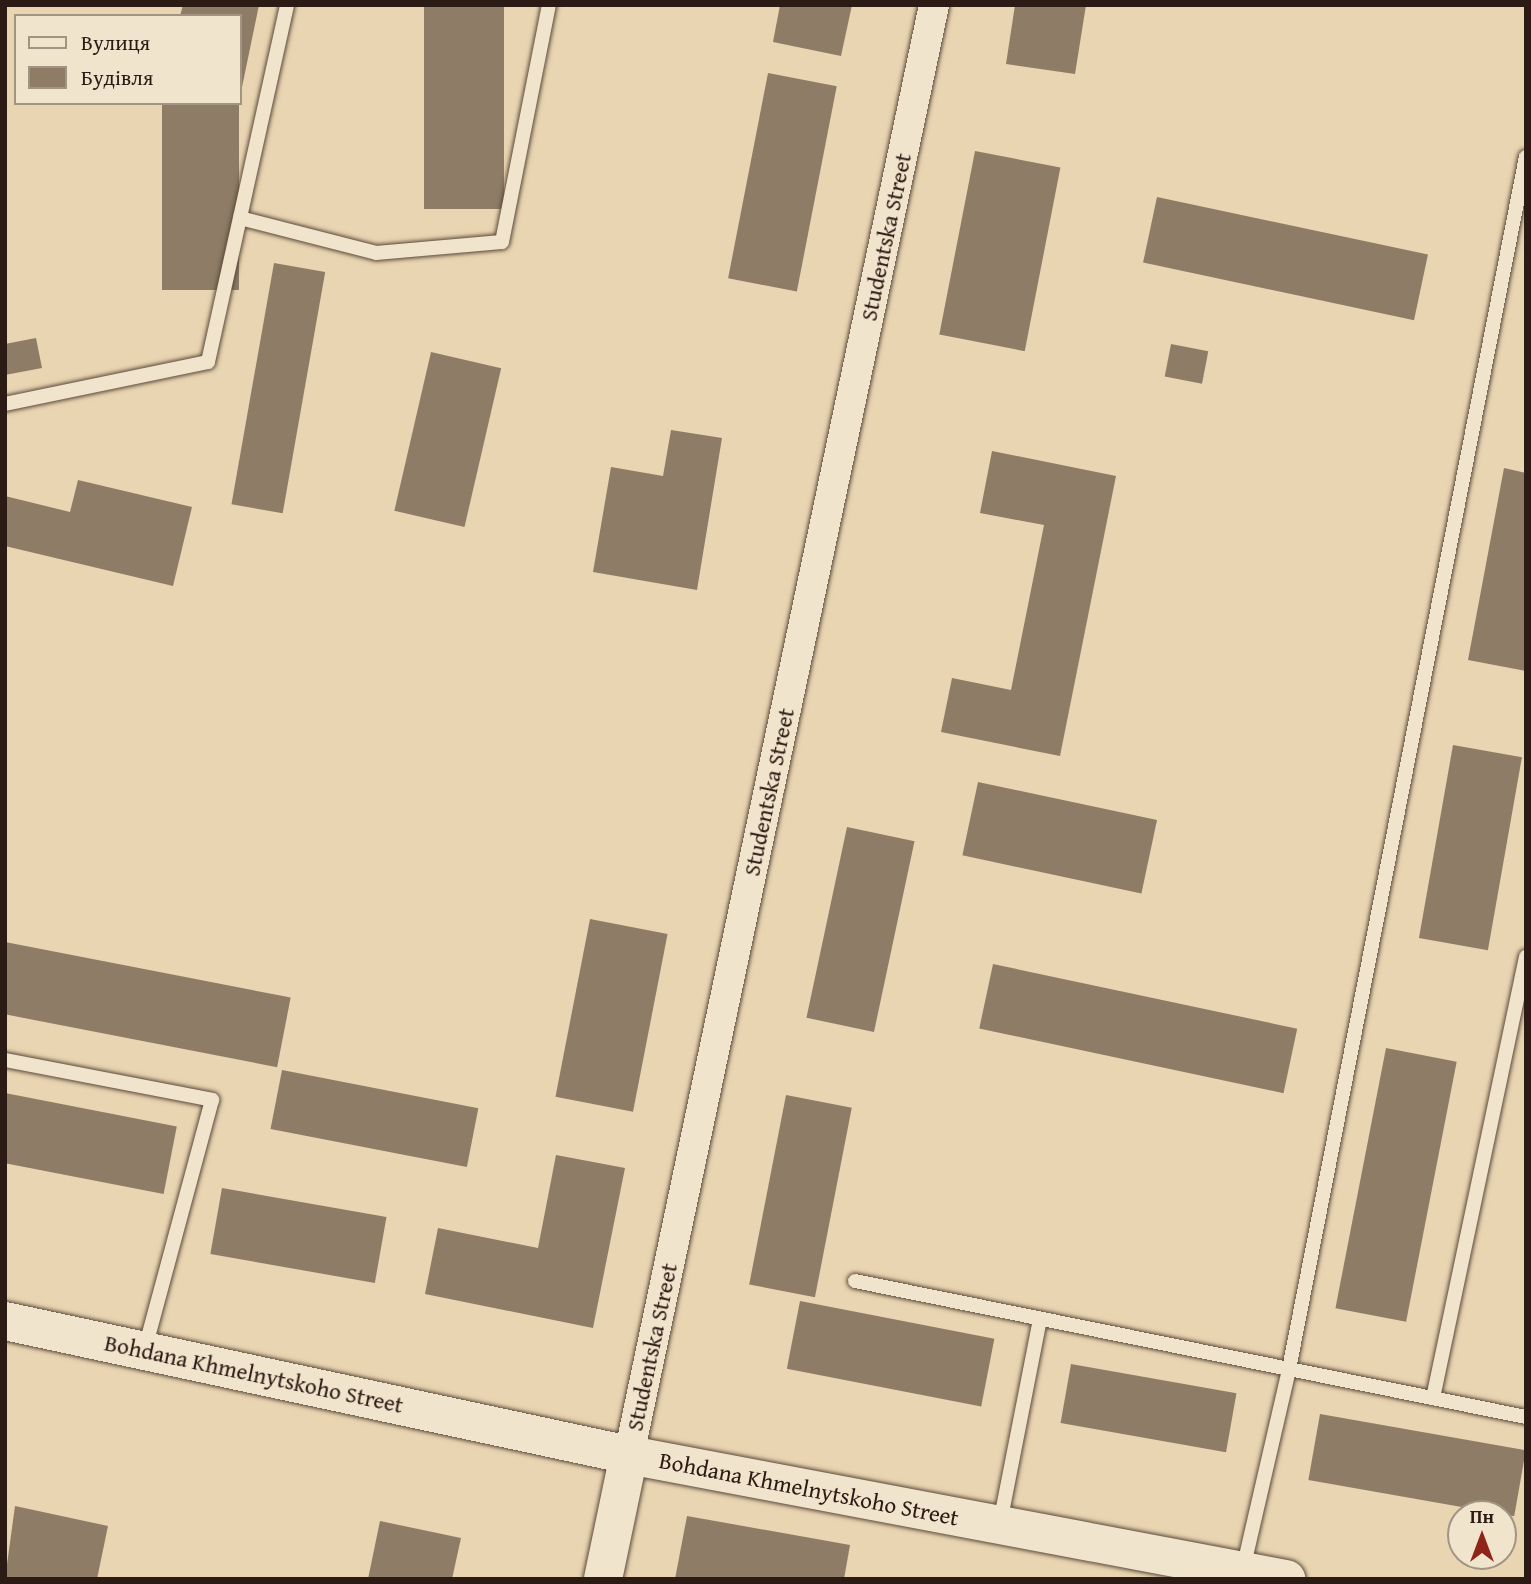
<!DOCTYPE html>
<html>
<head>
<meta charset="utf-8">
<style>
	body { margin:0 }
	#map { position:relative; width:1531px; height:1584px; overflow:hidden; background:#e9d5b1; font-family:"Gentium Book Plus",serif }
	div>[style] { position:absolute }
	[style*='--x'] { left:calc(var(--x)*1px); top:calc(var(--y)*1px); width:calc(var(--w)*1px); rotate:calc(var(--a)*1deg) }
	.building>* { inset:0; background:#8e7c66; transform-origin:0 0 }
	.roads { filter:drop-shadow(0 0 2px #5b4a3c) drop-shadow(0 0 2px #5b4a3c) }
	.lane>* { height:14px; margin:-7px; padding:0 7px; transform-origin:7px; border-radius:7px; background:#f1e4cc }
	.street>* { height:30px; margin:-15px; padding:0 15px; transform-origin:15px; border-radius:15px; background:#f1e4cc }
	.secondary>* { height:38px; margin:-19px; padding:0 19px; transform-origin:19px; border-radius:19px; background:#f1e4cc }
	span { translate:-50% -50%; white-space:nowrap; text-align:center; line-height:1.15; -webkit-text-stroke:7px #f1e4cc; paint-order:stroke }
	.street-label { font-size:23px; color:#2c1b15 }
	.frame { position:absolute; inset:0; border:7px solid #2c1b15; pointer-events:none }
	.legend { position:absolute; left:14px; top:14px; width:228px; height:91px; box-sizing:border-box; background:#f1e4cc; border:2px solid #a29483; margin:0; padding:9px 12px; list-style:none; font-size:21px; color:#2c1b15 }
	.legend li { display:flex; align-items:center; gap:14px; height:35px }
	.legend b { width:35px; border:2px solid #a29483 }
	.north { position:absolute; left:1447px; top:1500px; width:70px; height:70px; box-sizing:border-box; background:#f1e4cc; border:2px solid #a29483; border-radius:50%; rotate:0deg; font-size:19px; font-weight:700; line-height:28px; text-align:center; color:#2c1b15 }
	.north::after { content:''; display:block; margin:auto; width:24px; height:32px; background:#8f2418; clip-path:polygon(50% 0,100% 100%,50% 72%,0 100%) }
</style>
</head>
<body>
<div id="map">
	<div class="building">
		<div style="clip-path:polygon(183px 5px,259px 5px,241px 92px,240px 16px,180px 16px)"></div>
		<div style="left:424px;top:5px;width:80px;height:204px"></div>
		<div style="clip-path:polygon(780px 5px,852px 5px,841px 56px,773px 42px)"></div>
		<div style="clip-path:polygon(1015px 5px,1086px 5px,1075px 74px,1006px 64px)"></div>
		<div style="left:768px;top:73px;width:70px;height:209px;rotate:11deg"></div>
		<div style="left:162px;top:103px;width:77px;height:187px"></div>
		<div style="left:975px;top:151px;width:87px;height:187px;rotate:11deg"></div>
		<div style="left:1157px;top:197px;width:277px;height:67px;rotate:12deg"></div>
		<div style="left:274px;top:263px;width:52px;height:245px;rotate:10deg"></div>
		<div style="clip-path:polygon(36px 338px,42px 368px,5px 375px,5px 344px)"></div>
		<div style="left:1171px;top:344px;width:38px;height:33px;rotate:11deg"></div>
		<div style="left:431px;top:352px;width:72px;height:163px;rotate:13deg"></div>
		<div style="clip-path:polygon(671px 430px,722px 438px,697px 590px,593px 572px,611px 467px,663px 476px)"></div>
		<div style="clip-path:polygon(992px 451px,1116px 476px,1060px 756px,941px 732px,952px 678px,1011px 690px,1044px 525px,980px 513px)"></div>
		<div style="clip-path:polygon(1504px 468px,1526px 473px,1526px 671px,1468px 660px)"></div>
		<div style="clip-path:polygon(78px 480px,192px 507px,173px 586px,5px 546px,5px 496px,70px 512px)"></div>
		<div style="left:1453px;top:745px;width:70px;height:196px;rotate:10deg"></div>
		<div style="left:978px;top:782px;width:183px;height:75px;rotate:12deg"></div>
		<div style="left:847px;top:827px;width:69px;height:195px;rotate:12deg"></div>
		<div style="left:590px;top:919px;width:79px;height:181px;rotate:11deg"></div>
		<div style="left:5px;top:942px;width:291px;height:71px;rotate:11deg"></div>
		<div style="left:993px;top:964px;width:311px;height:66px;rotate:12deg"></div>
		<div style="left:1386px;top:1048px;width:72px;height:265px;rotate:11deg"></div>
		<div style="left:282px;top:1070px;width:200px;height:60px;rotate:11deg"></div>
		<div style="left:5px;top:1093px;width:175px;height:69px;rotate:11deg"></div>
		<div style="left:786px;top:1095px;width:67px;height:193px;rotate:11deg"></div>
		<div style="clip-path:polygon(556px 1155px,625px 1168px,593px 1328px,425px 1294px,438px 1228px,538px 1248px)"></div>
		<div style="left:222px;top:1188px;width:167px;height:67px;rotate:10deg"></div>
		<div style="left:800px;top:1301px;width:198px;height:69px;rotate:11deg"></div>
		<div style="left:1071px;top:1364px;width:168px;height:60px;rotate:10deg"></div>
		<div style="left:1320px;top:1414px;width:209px;height:67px;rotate:10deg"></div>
		<div style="clip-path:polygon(15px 1506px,108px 1526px,97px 1579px,5px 1579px)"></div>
		<div style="clip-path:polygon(687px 1516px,850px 1545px,844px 1579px,675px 1579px)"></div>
		<div style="clip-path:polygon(380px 1521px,461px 1538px,452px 1579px,368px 1579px)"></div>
	</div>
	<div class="roads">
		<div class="lane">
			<div style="--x:240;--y:218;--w:140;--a:14.4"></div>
			<div style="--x:376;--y:253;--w:126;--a:-5"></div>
			<div style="--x:502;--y:242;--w:242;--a:-78.8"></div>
			<div style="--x:5;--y:404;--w:207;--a:-11.7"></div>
			<div style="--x:208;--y:362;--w:366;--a:-77.5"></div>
			<div style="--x:5;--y:1060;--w:211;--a:10.9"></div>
			<div style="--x:212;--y:1100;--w:257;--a:105.1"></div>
			<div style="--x:855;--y:1281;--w:685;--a:11.46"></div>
			<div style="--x:1433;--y:1398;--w:451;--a:-78.1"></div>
			<div style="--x:1000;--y:1523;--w:208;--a:-78.9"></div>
			<div style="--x:1243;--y:1569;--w:205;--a:-77"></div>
			<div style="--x:1289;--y:1369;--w:1235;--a:-78.94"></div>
		</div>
		<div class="street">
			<div style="--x:629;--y:1455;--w:1482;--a:-78.12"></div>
		</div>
		<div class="secondary">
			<div style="--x:5;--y:1321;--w:638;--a:12.12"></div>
			<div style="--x:629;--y:1455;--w:669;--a:10.69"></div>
			<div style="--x:603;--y:1579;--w:127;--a:-78.2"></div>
		</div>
	</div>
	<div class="street-label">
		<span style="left:886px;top:237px;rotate:-78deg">Studentska Street</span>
		<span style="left:769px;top:792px;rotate:-78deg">Studentska Street</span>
		<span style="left:652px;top:1347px;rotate:-78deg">Studentska Street</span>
		<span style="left:254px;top:1374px;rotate:12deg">Bohdana Khmelnytskoho Street</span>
		<span style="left:809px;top:1489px;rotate:11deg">Bohdana Khmelnytskoho Street</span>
	</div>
	<div class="frame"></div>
	<ul class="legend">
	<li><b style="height:9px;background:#f1e4cc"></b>Вулиця</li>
	<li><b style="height:19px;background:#8e7c66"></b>Будівля</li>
	</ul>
	<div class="north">Пн</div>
</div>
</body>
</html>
